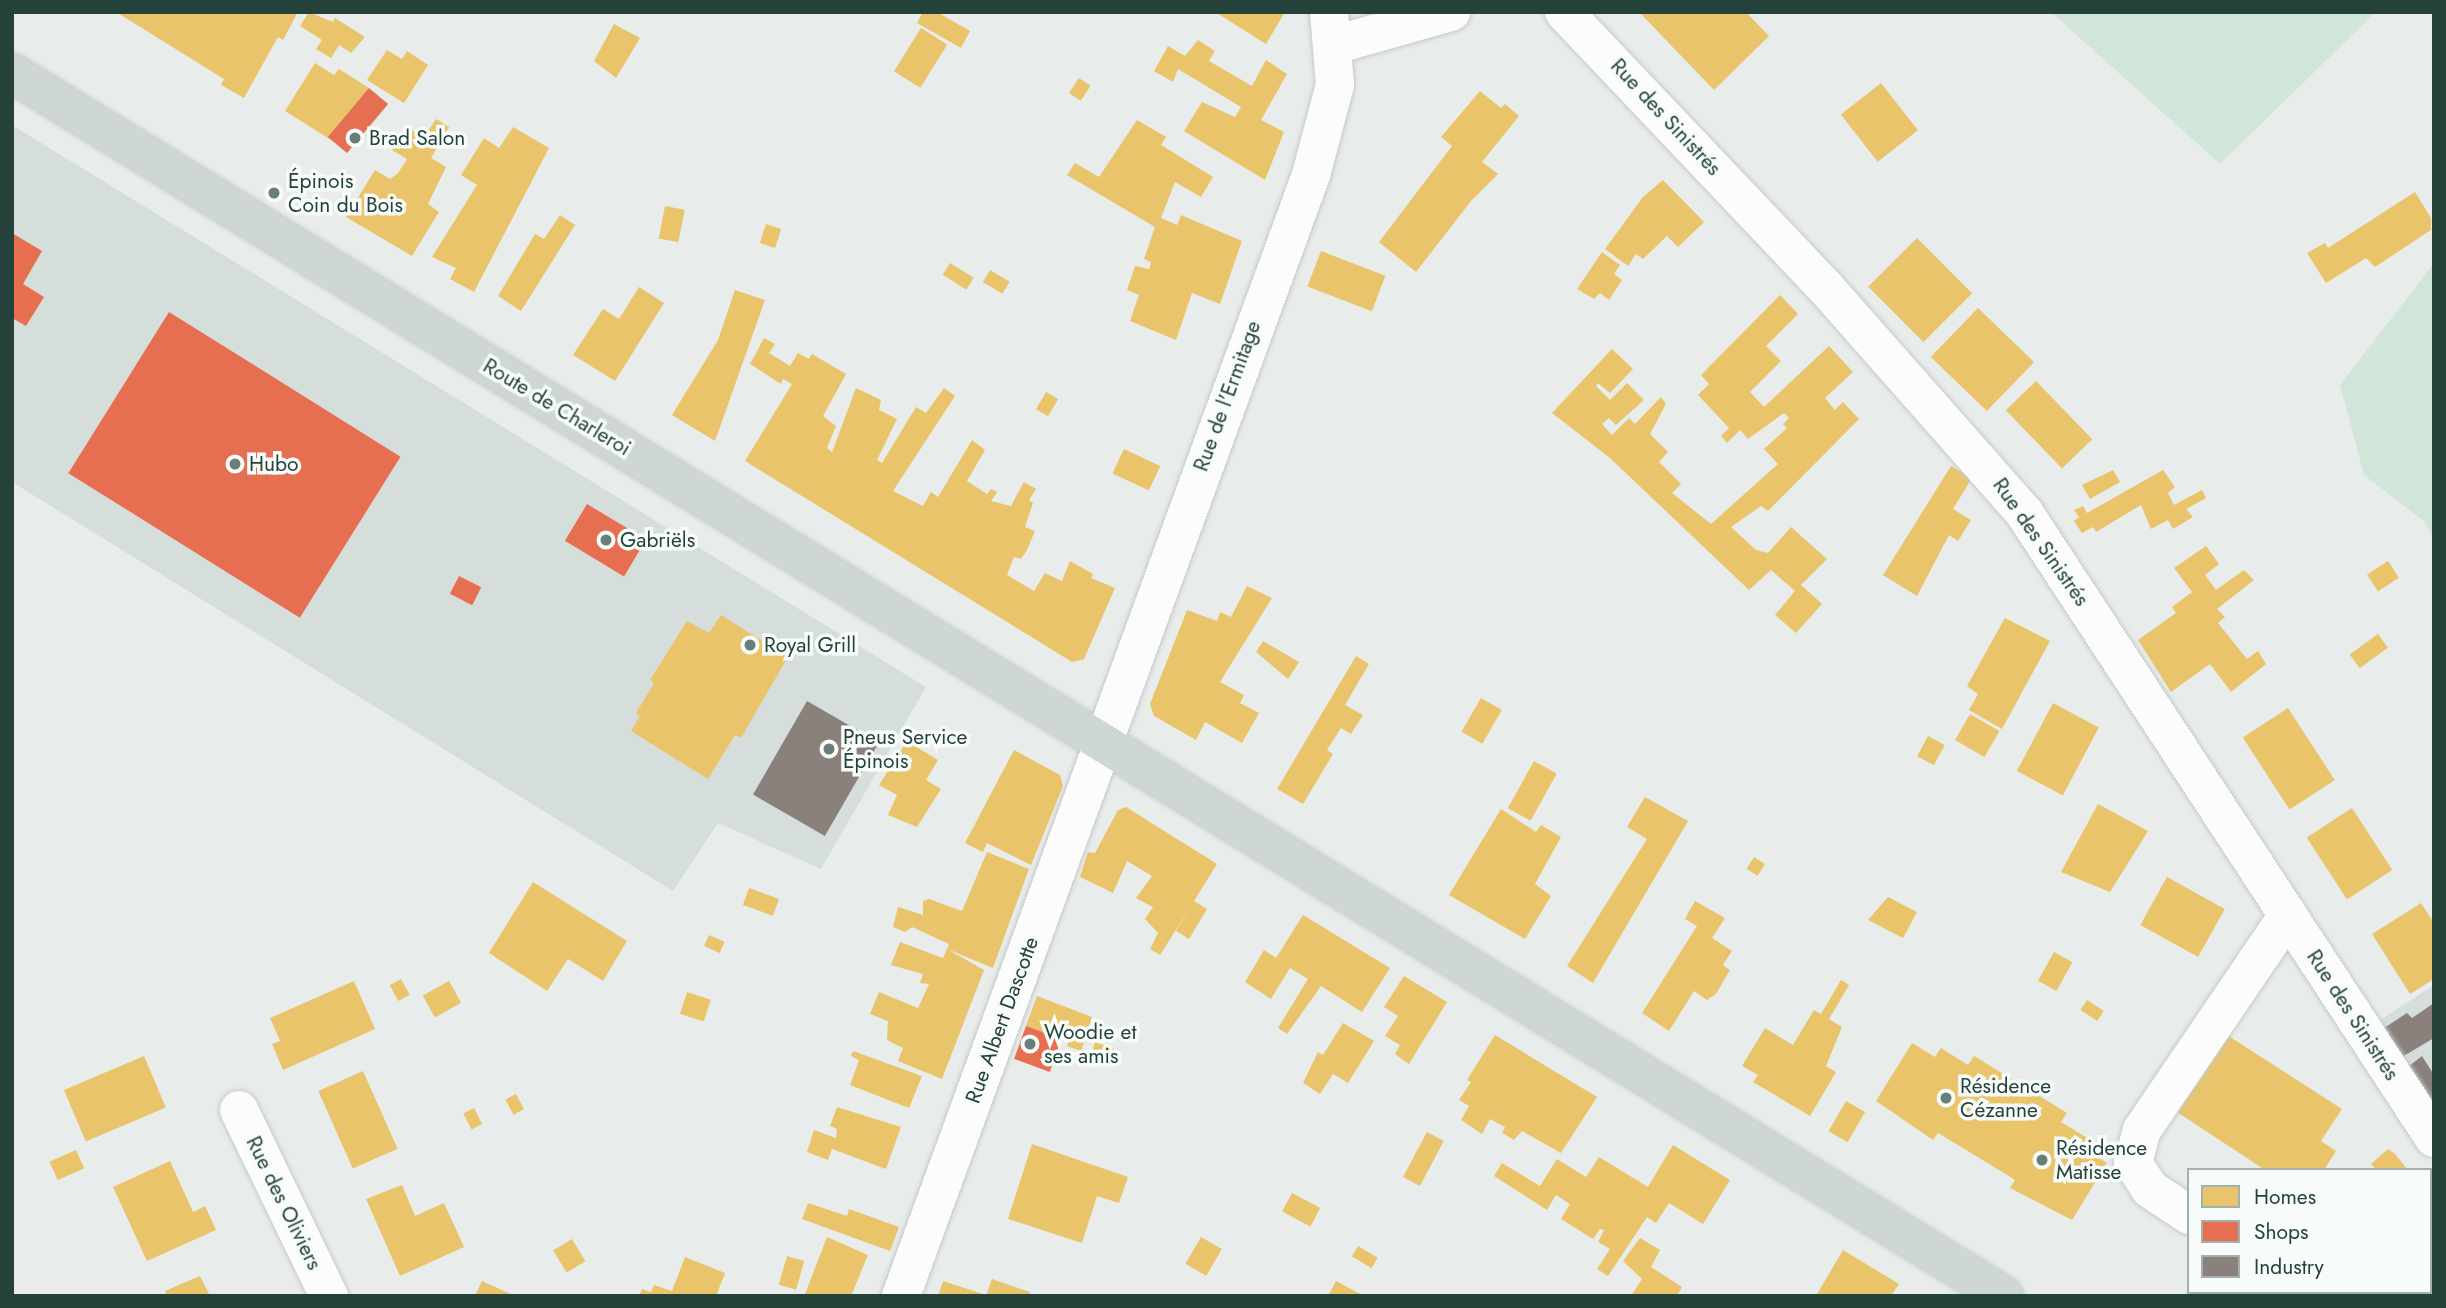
<!DOCTYPE html>
<html>
<head>
<meta charset="utf-8">
<style>
	body { margin:0 }
	#map { position:relative; width:2446px; height:1308px; overflow:hidden; background:#e8edeb; font-family:Jost,sans-serif }
	div>[style] { position:absolute }
	[style*='--x'] { left:calc(var(--x)*1px); top:calc(var(--y)*1px); width:calc(var(--w)*1px); rotate:calc(var(--a)*1deg) }
	.built>* { inset:0; background:#d6dedb }
	.green>* { inset:0; background:#d1e6d8 }
	.homes>* { inset:0; background:#e9c46a; transform-origin:0 0 }
	.shops>* { inset:0; background:#e76f51; transform-origin:0 0 }
	.industry>* { inset:0; background:#8a817c; transform-origin:0 0 }
	.roads { filter:drop-shadow(0 0 2px #c5cac8) drop-shadow(0 0 2px #c5cac8) }
	.minor>* { height:38px; margin:-19px; padding:0 19px; transform-origin:19px; border-radius:19px; background:#fcfcfc }
	.major>* { height:38px; margin:-19px; padding:0 19px; transform-origin:19px; border-radius:19px; background:#cfd7d5 }
	.dots>* { width:19px; height:19px; translate:-50% -50%; box-sizing:border-box; border:4px solid #f7fbf9; border-radius:50% }
	span { translate:-50% -50%; white-space:nowrap; text-align:center; line-height:1.15; -webkit-text-stroke:7px #f7fbf9; paint-order:stroke }
	.street-label { font-size:21px; color:#24423a }
	.poi-label { font-size:21px; color:#24423a }
	.left { translate:0 -50%; text-align:left }
	.frame { position:absolute; inset:0; border:14px solid #24423a; pointer-events:none }
	.legend { position:absolute; left:2187px; top:1168px; width:245px; height:126px; box-sizing:border-box; background:#f7fbf9; border:2px solid #a3b1ad; margin:0; padding:9px 12px; list-style:none; font-size:21px; color:#24423a }
	.legend li { display:flex; align-items:center; gap:14px; height:35px }
	.legend b { width:35px; border:2px solid #a3b1ad }
</style>
</head>
<body>
<div id="map">
	<div class="built">
		<div style="clip-path:polygon(12px 125px,926px 687px,821px 869px,718px 823px,673px 891px,12px 482px)"></div>
		<div style="clip-path:polygon(2434px 985px,2434px 1109px,2374px 1024px)"></div>
	</div>
	<div class="green">
		<div style="clip-path:polygon(2051px 12px,2376px 12px,2220px 164px)"></div>
		<div style="clip-path:polygon(2434px 263px,2434px 539px,2425px 522px,2364px 475px,2340px 385px)"></div>
	</div>
	<div class="homes">
		<div style="clip-path:polygon(116px 12px,298px 12px,283px 40px,278px 37px,244px 98px,221px 85px,224px 79px)"></div>
		<div style="clip-path:polygon(309px 12px,333px 22px,335px 18px,365px 37px,351px 53px,339px 45px,331px 58px,316px 49px,322px 40px,300px 26px)"></div>
		<div style="clip-path:polygon(923px 12px,937px 12px,970px 31px,961px 48px,917px 23px)"></div>
		<div style="clip-path:polygon(1215px 12px,1285px 12px,1266px 44px)"></div>
		<div style="clip-path:polygon(1639px 12px,1746px 12px,1769px 36px,1714px 90px)"></div>
		<div style="clip-path:polygon(614px 24px,640px 38px,616px 78px,594px 61px)"></div>
		<div style="left:921px;top:28px;width:31px;height:51px;rotate:32deg"></div>
		<div style="clip-path:polygon(1198px 40px,1215px 51px,1209px 61px,1252px 86px,1266px 60px,1287px 74px,1261px 120px,1284px 132px,1265px 180px,1184px 131px,1202px 102px,1235px 117px,1241px 107px,1178px 69px,1173px 82px,1154px 71px,1168px 46px,1185px 56px)"></div>
		<div style="clip-path:polygon(387px 50px,402px 59px,407px 51px,428px 65px,404px 103px,367px 80px)"></div>
		<div style="clip-path:polygon(315px 63px,334px 75px,339px 69px,369px 88px,336px 143px,285px 111px)"></div>
		<div style="left:1079px;top:78px;width:14px;height:18px;rotate:34deg"></div>
		<div style="left:1881px;top:83px;width:60px;height:51px;rotate:52deg"></div>
		<div style="clip-path:polygon(1480px 91px,1501px 108px,1505px 104px,1519px 116px,1482px 162px,1498px 174px,1471px 201px,1416px 272px,1379px 242px,1452px 146px,1441px 137px)"></div>
		<div style="clip-path:polygon(436px 119px,449px 127px,431px 158px,446px 167px,428px 204px,439px 212px,412px 256px,346px 217px,375px 170px,390px 179px,398px 173px,407px 159px,392px 150px,406px 127px,431px 141px,434px 135px,428px 131px)"></div>
		<div style="clip-path:polygon(1137px 120px,1166px 137px,1161px 145px,1213px 177px,1201px 197px,1175px 182px,1161px 218px,1177px 225px,1181px 215px,1242px 241px,1220px 304px,1192px 293px,1176px 340px,1130px 321px,1139px 295px,1127px 290px,1135px 266px,1149px 269px,1151px 262px,1144px 259px,1155px 227px,1067px 175px,1075px 163px,1099px 177px)"></div>
		<div style="clip-path:polygon(513px 127px,549px 148px,474px 292px,450px 279px,456px 268px,432px 257px,477px 185px,461px 175px,484px 138px,499px 148px)"></div>
		<div style="clip-path:polygon(1663px 180px,1704px 222px,1678px 247px,1667px 236px,1643px 259px,1636px 254px,1628px 266px,1605px 249px,1643px 197px)"></div>
		<div style="clip-path:polygon(2415px 192px,2431px 218px,2431px 230px,2375px 267px,2366px 258px,2326px 283px,2307px 253px,2325px 243px,2328px 248px)"></div>
		<div style="left:665px;top:206px;width:20px;height:33px;rotate:11deg"></div>
		<div style="clip-path:polygon(560px 215px,575px 225px,521px 311px,498px 296px,535px 234px,544px 239px)"></div>
		<div style="left:766px;top:224px;width:16px;height:20px;rotate:18deg"></div>
		<div style="left:1917px;top:238px;width:78px;height:69px;rotate:45deg"></div>
		<div style="left:1321px;top:251px;width:69px;height:38px;rotate:21deg"></div>
		<div style="clip-path:polygon(1602px 252px,1620px 265px,1614px 274px,1622px 280px,1609px 300px,1600px 293px,1594px 299px,1577px 289px)"></div>
		<div style="left:950px;top:263px;width:28px;height:14px;rotate:32deg"></div>
		<div style="left:990px;top:270px;width:23px;height:14px;rotate:31deg"></div>
		<div style="clip-path:polygon(639px 287px,664px 303px,615px 381px,573px 355px,603px 309px,619px 319px)"></div>
		<div style="clip-path:polygon(735px 290px,765px 300px,715px 441px,672px 415px,718px 340px)"></div>
		<div style="clip-path:polygon(1780px 295px,1798px 314px,1766px 346px,1781px 361px,1750px 392px,1764px 407px,1829px 346px,1853px 372px,1825px 398px,1835px 410px,1843px 402px,1859px 419px,1768px 511px,1761px 506px,1731px 527px,1756px 550px,1768px 553px,1791px 527px,1827px 559px,1801px 585px,1822px 604px,1796px 633px,1775px 615px,1795px 591px,1771px 570px,1749px 590px,1610px 458px,1552px 413px,1612px 349px,1633px 369px,1610px 393px,1598px 383px,1596px 386px,1610px 400px,1627px 383px,1644px 400px,1616px 425px,1609px 418px,1602px 424px,1612px 435px,1629px 418px,1635px 424px,1661px 397px,1666px 404px,1650px 434px,1668px 452px,1659px 462px,1681px 484px,1672px 493px,1711px 524px,1778px 464px,1764px 449px,1787px 428px,1783px 424px,1789px 418px,1784px 413px,1748px 439px,1740px 430px,1727px 443px,1721px 436px,1729px 428px,1698px 395px,1709px 384px,1701px 375px)"></div>
		<div style="left:1978px;top:308px;width:78px;height:68px;rotate:44deg"></div>
		<div style="clip-path:polygon(764px 338px,775px 344px,769px 353px,790px 366px,798px 353px,809px 359px,812px 354px,846px 374px,823px 416px,836px 426px,827px 448px,832px 452px,856px 388px,881px 400px,879px 410px,897px 419px,877px 460px,882px 463px,916px 407px,926px 413px,944px 388px,955px 396px,893px 491px,923px 506px,931px 492px,938px 497px,972px 440px,985px 450px,967px 481px,987px 494px,991px 489px,997px 492px,991px 501px,1011px 506px,1024px 482px,1036px 489px,1029px 500px,1033px 503px,1025px 527px,1035px 531px,1027px 550px,1021px 559px,1014px 557px,1007px 575px,1034px 591px,1045px 573px,1062px 581px,1070px 561px,1093px 574px,1091px 578px,1115px 588px,1084px 659px,1072px 662px,745px 461px,792px 384px,783px 379px,781px 384px,750px 364px)"></div>
		<div style="left:2036px;top:381px;width:81px;height:42px;rotate:46deg"></div>
		<div style="left:1046px;top:392px;width:14px;height:20px;rotate:30deg"></div>
		<div style="left:1124px;top:449px;width:40px;height:27px;rotate:25deg"></div>
		<div style="clip-path:polygon(1951px 466px,1972px 478px,1953px 509px,1971px 520px,1958px 541px,1949px 535px,1917px 596px,1883px 575px)"></div>
		<div style="clip-path:polygon(2113px 470px,2120px 482px,2090px 499px,2082px 485px)"></div>
		<div style="clip-path:polygon(2163px 470px,2175px 487px,2168px 493px,2174px 505px,2202px 490px,2206px 498px,2186px 509px,2193px 517px,2173px 529px,2168px 520px,2151px 529px,2141px 505px,2096px 532px,2093px 527px,2082px 533px,2074px 521px,2079px 517px,2074px 510px,2083px 506px,2087px 513px)"></div>
		<div style="clip-path:polygon(2206px 546px,2219px 564px,2205px 575px,2216px 590px,2244px 570px,2254px 580px,2217px 609px,2225px 617px,2218px 623px,2247px 659px,2258px 651px,2266px 664px,2231px 692px,2210px 664px,2171px 692px,2138px 640px,2176px 613px,2172px 607px,2192px 592px,2174px 568px)"></div>
		<div style="left:2388px;top:561px;width:20px;height:25px;rotate:57deg"></div>
		<div style="clip-path:polygon(1247px 586px,1272px 598px,1220px 682px,1244px 695px,1240px 703px,1259px 713px,1242px 743px,1205px 722px,1196px 740px,1154px 716px,1150px 704px,1187px 610px,1217px 621px,1220px 612px,1231px 617px)"></div>
		<div style="clip-path:polygon(721px 615px,788px 657px,741px 738px,735px 735px,708px 779px,631px 731px,640px 716px,636px 713px,654px 683px,650px 680px,687px 621px,709px 633px)"></div>
		<div style="clip-path:polygon(2005px 618px,2050px 641px,2002px 729px,1969px 710px,1978px 694px,1967px 686px)"></div>
		<div style="left:2378px;top:634px;width:17px;height:35px;rotate:54deg"></div>
		<div style="clip-path:polygon(1263px 641px,1299px 662px,1288px 679px,1256px 652px)"></div>
		<div style="clip-path:polygon(1356px 656px,1369px 664px,1345px 705px,1363px 715px,1351px 734px,1341px 728px,1327px 750px,1333px 754px,1303px 804px,1277px 789px)"></div>
		<div style="left:1481px;top:698px;width:24px;height:39px;rotate:30deg"></div>
		<div style="left:2053px;top:703px;width:52px;height:77px;rotate:28deg"></div>
		<div style="left:2288px;top:708px;width:86px;height:54px;rotate:57deg"></div>
		<div style="left:1970px;top:714px;width:34px;height:30px;rotate:30deg"></div>
		<div style="left:1928px;top:736px;width:19px;height:23px;rotate:28deg"></div>
		<div style="clip-path:polygon(907px 741px,938px 760px,926px 780px,941px 789px,917px 827px,888px 815px,897px 795px,879px 785px)"></div>
		<div style="clip-path:polygon(1014px 750px,1060px 775px,1063px 786px,1031px 865px,987px 843px,983px 852px,965px 843px)"></div>
		<div style="left:1534px;top:761px;width:26px;height:54px;rotate:29deg"></div>
		<div style="clip-path:polygon(1645px 797px,1688px 821px,1593px 983px,1567px 966px,1647px 839px,1627px 827px)"></div>
		<div style="clip-path:polygon(2098px 804px,2148px 831px,2110px 892px,2061px 872px)"></div>
		<div style="clip-path:polygon(1126px 807px,1217px 864px,1194px 901px,1207px 909px,1189px 939px,1176px 931px,1191px 906px,1160px 955px,1150px 949px,1158px 933px,1145px 919px,1153px 907px,1136px 898px,1152px 876px,1127px 861px,1113px 893px,1080px 877px,1088px 852px,1095px 853px,1118px 810px)"></div>
		<div style="left:2352px;top:808px;width:74px;height:54px;rotate:57deg"></div>
		<div style="clip-path:polygon(1501px 809px,1536px 832px,1541px 825px,1561px 837px,1535px 884px,1551px 896px,1525px 939px,1449px 895px)"></div>
		<div style="clip-path:polygon(987px 852px,1029px 869px,993px 968px,947px 949px,949px 944px,912px 927px,905px 932px,893px 927px,898px 907px,923px 915px,923px 901px,929px 899px,962px 911px)"></div>
		<div style="left:1754px;top:857px;width:13px;height:14px;rotate:32deg"></div>
		<div style="left:2167px;top:877px;width:66px;height:55px;rotate:29deg"></div>
		<div style="clip-path:polygon(533px 882px,627px 941px,603px 981px,568px 959px,547px 991px,489px 953px)"></div>
		<div style="left:749px;top:888px;width:32px;height:18px;rotate:20deg"></div>
		<div style="clip-path:polygon(1888px 897px,1917px 912px,1903px 938px,1868px 920px)"></div>
		<div style="clip-path:polygon(1695px 901px,1725px 918px,1712px 938px,1732px 951px,1723px 965px,1730px 970px,1716px 994px,1707px 1000px,1694px 991px,1669px 1031px,1642px 1013px,1697px 926px,1685px 919px)"></div>
		<div style="clip-path:polygon(2421px 903px,2434px 923px,2434px 979px,2410px 994px,2372px 934px)"></div>
		<div style="clip-path:polygon(1303px 915px,1390px 968px,1362px 1012px,1321px 986px,1287px 1034px,1278px 1028px,1308px 979px,1290px 968px,1271px 999px,1245px 982px,1264px 950px,1276px 958px)"></div>
		<div style="left:709px;top:935px;width:17px;height:12px;rotate:24deg"></div>
		<div style="clip-path:polygon(900px 942px,943px 958px,947px 949px,984px 970px,942px 1079px,898px 1061px,903px 1048px,887px 1040px,888px 1021px,870px 1014px,879px 992px,918px 1008px,929px 984px,920px 983px,923px 974px,891px 965px)"></div>
		<div style="left:2054px;top:952px;width:21px;height:33px;rotate:29deg"></div>
		<div style="clip-path:polygon(1404px 976px,1447px 1002px,1409px 1064px,1395px 1054px,1400px 1045px,1385px 1036px,1398px 1016px,1384px 1007px)"></div>
		<div style="left:401px;top:979px;width:18px;height:13px;rotate:61deg"></div>
		<div style="clip-path:polygon(1841px 980px,1849px 985px,1829px 1019px,1842px 1027px,1826px 1066px,1836px 1072px,1810px 1116px,1753px 1082px,1758px 1075px,1742px 1066px,1765px 1028px,1793px 1045px,1814px 1010px,1821px 1014px)"></div>
		<div style="clip-path:polygon(354px 981px,375px 1029px,283px 1070px,272px 1044px,280px 1041px,270px 1018px)"></div>
		<div style="left:449px;top:981px;width:25px;height:30px;rotate:61deg"></div>
		<div style="left:687px;top:992px;width:25px;height:23px;rotate:18deg"></div>
		<div style="clip-path:polygon(1037px 996px,1092px 1017px,1081px 1051px,1067px 1046px,1068px 1042px,1026px 1026px)"></div>
		<div style="left:2087px;top:1000px;width:20px;height:12px;rotate:33deg"></div>
		<div style="clip-path:polygon(1343px 1023px,1374px 1041px,1348px 1083px,1333px 1074px,1320px 1094px,1303px 1083px,1318px 1052px,1323px 1055px)"></div>
		<div style="clip-path:polygon(1495px 1035px,1597px 1097px,1561px 1153px,1522px 1131px,1514px 1140px,1502px 1133px,1505px 1127px,1490px 1119px,1482px 1134px,1461px 1120px,1469px 1106px,1459px 1100px,1471px 1082px,1467px 1080px)"></div>
		<div style="clip-path:polygon(2227px 1035px,2342px 1109px,2321px 1141px,2336px 1151px,2324px 1170px,2265px 1170px,2177px 1112px)"></div>
		<div style="clip-path:polygon(1095px 1042px,1114px 1049px,1111px 1065px,1091px 1054px)"></div>
		<div style="clip-path:polygon(1912px 1043px,1935px 1057px,1941px 1048px,1968px 1065px,1974px 1056px,2067px 1113px,2061px 1122px,2089px 1139px,2084px 1148px,2107px 1163px,2072px 1220px,2010px 1188px,2015px 1180px,2009px 1176px,1938px 1133px,1933px 1140px,1876px 1101px)"></div>
		<div style="clip-path:polygon(853px 1051px,922px 1076px,909px 1108px,850px 1085px,859px 1060px,851px 1056px)"></div>
		<div style="left:144px;top:1056px;width:56px;height:87px;rotate:67deg"></div>
		<div style="left:363px;top:1071px;width:85px;height:49px;rotate:66deg"></div>
		<div style="left:516px;top:1094px;width:17px;height:12px;rotate:62deg"></div>
		<div style="left:1846px;top:1101px;width:22px;height:35px;rotate:30deg"></div>
		<div style="clip-path:polygon(837px 1107px,901px 1127px,886px 1169px,832px 1149px,828px 1160px,807px 1152px,814px 1130px,836px 1138px,837px 1129px,830px 1126px)"></div>
		<div style="left:474px;top:1108px;width:18px;height:12px;rotate:63deg"></div>
		<div style="left:1427px;top:1132px;width:19px;height:51px;rotate:28deg"></div>
		<div style="clip-path:polygon(1032px 1144px,1128px 1177px,1119px 1203px,1097px 1196px,1082px 1243px,1008px 1219px)"></div>
		<div style="clip-path:polygon(1673px 1145px,1730px 1180px,1703px 1224px,1669px 1203px,1656px 1223px,1647px 1217px,1608px 1276px,1597px 1269px,1610px 1249px,1598px 1242px,1604px 1230px,1600px 1229px,1593px 1239px,1561px 1219px,1570px 1204px,1556px 1195px,1547px 1210px,1494px 1176px,1502px 1163px,1540px 1186px,1557px 1159px,1586px 1177px,1599px 1157px,1648px 1187px)"></div>
		<div style="clip-path:polygon(2388px 1149px,2395px 1154px,2408px 1170px,2376px 1170px,2371px 1164px)"></div>
		<div style="left:76px;top:1150px;width:20px;height:29px;rotate:66deg"></div>
		<div style="clip-path:polygon(170px 1161px,193px 1212px,205px 1206px,216px 1230px,147px 1261px,113px 1187px)"></div>
		<div style="clip-path:polygon(402px 1185px,415px 1216px,444px 1203px,464px 1247px,400px 1276px,366px 1199px)"></div>
		<div style="left:1292px;top:1193px;width:32px;height:21px;rotate:28deg"></div>
		<div style="clip-path:polygon(808px 1203px,847px 1216px,849px 1209px,899px 1227px,890px 1251px,802px 1219px)"></div>
		<div style="clip-path:polygon(827px 1237px,868px 1255px,851px 1296px,805px 1294px)"></div>
		<div style="left:1201px;top:1237px;width:24px;height:31px;rotate:30deg"></div>
		<div style="clip-path:polygon(1640px 1238px,1660px 1250px,1651px 1267px,1682px 1287px,1677px 1296px,1631px 1296px,1642px 1279px,1623px 1261px)"></div>
		<div style="left:572px;top:1239px;width:26px;height:22px;rotate:59deg"></div>
		<div style="clip-path:polygon(2434px 1240px,2434px 1296px,2429px 1296px,2430px 1243px)"></div>
		<div style="left:1358px;top:1246px;width:23px;height:12px;rotate:31deg"></div>
		<div style="clip-path:polygon(1843px 1250px,1899px 1284px,1891px 1296px,1816px 1296px)"></div>
		<div style="left:787px;top:1256px;width:18px;height:30px;rotate:16deg"></div>
		<div style="clip-path:polygon(685px 1257px,725px 1273px,716px 1296px,639px 1296px,642px 1289px,651px 1292px,654px 1285px,672px 1291px)"></div>
		<div style="clip-path:polygon(200px 1276px,210px 1296px,167px 1296px,165px 1291px)"></div>
		<div style="clip-path:polygon(992px 1279px,1030px 1292px,1029px 1296px,986px 1296px)"></div>
		<div style="clip-path:polygon(482px 1281px,515px 1296px,475px 1296px)"></div>
		<div style="clip-path:polygon(943px 1281px,986px 1295px,985px 1296px,938px 1296px)"></div>
		<div style="clip-path:polygon(1336px 1281px,1364px 1296px,1328px 1296px)"></div>
	</div>
	<div class="shops">
		<div style="left:369px;top:88px;width:25px;height:64px;rotate:40deg"></div>
		<div style="clip-path:polygon(12px 233px,42px 251px,23px 284px,44px 297px,26px 326px,12px 318px)"></div>
		<div style="left:169px;top:312px;width:273px;height:190px;rotate:32deg"></div>
		<div style="left:587px;top:504px;width:69px;height:43px;rotate:31deg"></div>
		<div style="left:459px;top:576px;width:25px;height:20px;rotate:27deg"></div>
		<div style="left:1026px;top:1026px;width:38px;height:35px;rotate:20deg"></div>
	</div>
	<div class="industry">
		<div style="left:807px;top:701px;width:83px;height:108px;rotate:30deg"></div>
		<div style="clip-path:polygon(2434px 1003px,2434px 1038px,2402px 1057px,2384px 1028px,2407px 1013px,2412px 1018px)"></div>
		<div style="clip-path:polygon(2422px 1056px,2434px 1075px,2434px 1104px,2409px 1066px)"></div>
	</div>
	<div class="roads">
		<div class="minor">
			<div style="--x:1564;--y:12;--w:381;--a:46.5"></div>
			<div style="--x:1826;--y:288;--w:301;--a:48.6"></div>
			<div style="--x:2025;--y:514;--w:746;--a:56.76"></div>
			<div style="--x:1334;--y:45;--w:122;--a:-15.8"></div>
			<div style="--x:239;--y:1110;--w:207;--a:64.2"></div>
			<div style="--x:2189;--y:1215;--w:47;--a:-146.3"></div>
			<div style="--x:2150;--y:1189;--w:31;--a:-123"></div>
			<div style="--x:2133;--y:1163;--w:34;--a:-75"></div>
			<div style="--x:2142;--y:1130;--w:260;--a:-55.8"></div>
			<div style="--x:901;--y:1296;--w:1194;--a:-69.91"></div>
			<div style="--x:1311;--y:175;--w:93;--a:-75.1"></div>
			<div style="--x:1335;--y:85;--w:73;--a:-94.7"></div>
		</div>
		<div class="major">
			<div style="--x:12;--y:73;--w:2337;--a:31.55"></div>
		</div>
	</div>
	<div class="dots">
		<div style="left:355px;top:138px;background:#697e78"></div>
		<div style="left:274px;top:193px;background:#697e78"></div>
		<div style="left:235px;top:464px;background:#697e78"></div>
		<div style="left:606px;top:540px;background:#697e78"></div>
		<div style="left:750px;top:645px;background:#697e78"></div>
		<div style="left:829px;top:749px;background:#697e78"></div>
		<div style="left:1030px;top:1044px;background:#697e78"></div>
		<div style="left:1946px;top:1098px;background:#697e78"></div>
		<div style="left:2042px;top:1160px;background:#697e78"></div>
	</div>
	<div class="street-label">
		<span style="left:1666px;top:117px;rotate:47deg">Rue des Sinistrés</span>
		<span style="left:1227px;top:396px;rotate:-70deg">Rue de l'Ermitage</span>
		<span style="left:557px;top:407px;rotate:31deg">Route de Charleroi</span>
		<span style="left:2041px;top:542px;rotate:55deg">Rue des Sinistrés</span>
		<span style="left:2353px;top:1015px;rotate:57deg">Rue des Sinistrés</span>
		<span style="left:1002px;top:1020px;rotate:-70deg">Rue Albert Dascotte</span>
		<span style="left:284px;top:1203px;rotate:64deg">Rue des Oliviers</span>
	</div>
	<div class="poi-label">
		<span class="left" style="left:369px;top:138px">Brad Salon</span>
		<span class="left" style="left:288px;top:193px">Épinois<br>Coin du Bois</span>
		<span class="left" style="left:249px;top:464px">Hubo</span>
		<span class="left" style="left:620px;top:540px">Gabriëls</span>
		<span class="left" style="left:764px;top:645px">Royal Grill</span>
		<span class="left" style="left:843px;top:749px">Pneus Service<br>Épinois</span>
		<span class="left" style="left:1044px;top:1044px">Woodie et<br>ses amis</span>
		<span class="left" style="left:1960px;top:1098px">Résidence<br>Cézanne</span>
		<span class="left" style="left:2056px;top:1160px">Résidence<br>Matisse</span>
	</div>
	<div class="frame"></div>
	<ul class="legend">
	<li><b style="height:19px;background:#e9c46a"></b>Homes</li>
	<li><b style="height:19px;background:#e76f51"></b>Shops</li>
	<li><b style="height:19px;background:#8a817c"></b>Industry</li>
	</ul>
</div>
</body>
</html>
